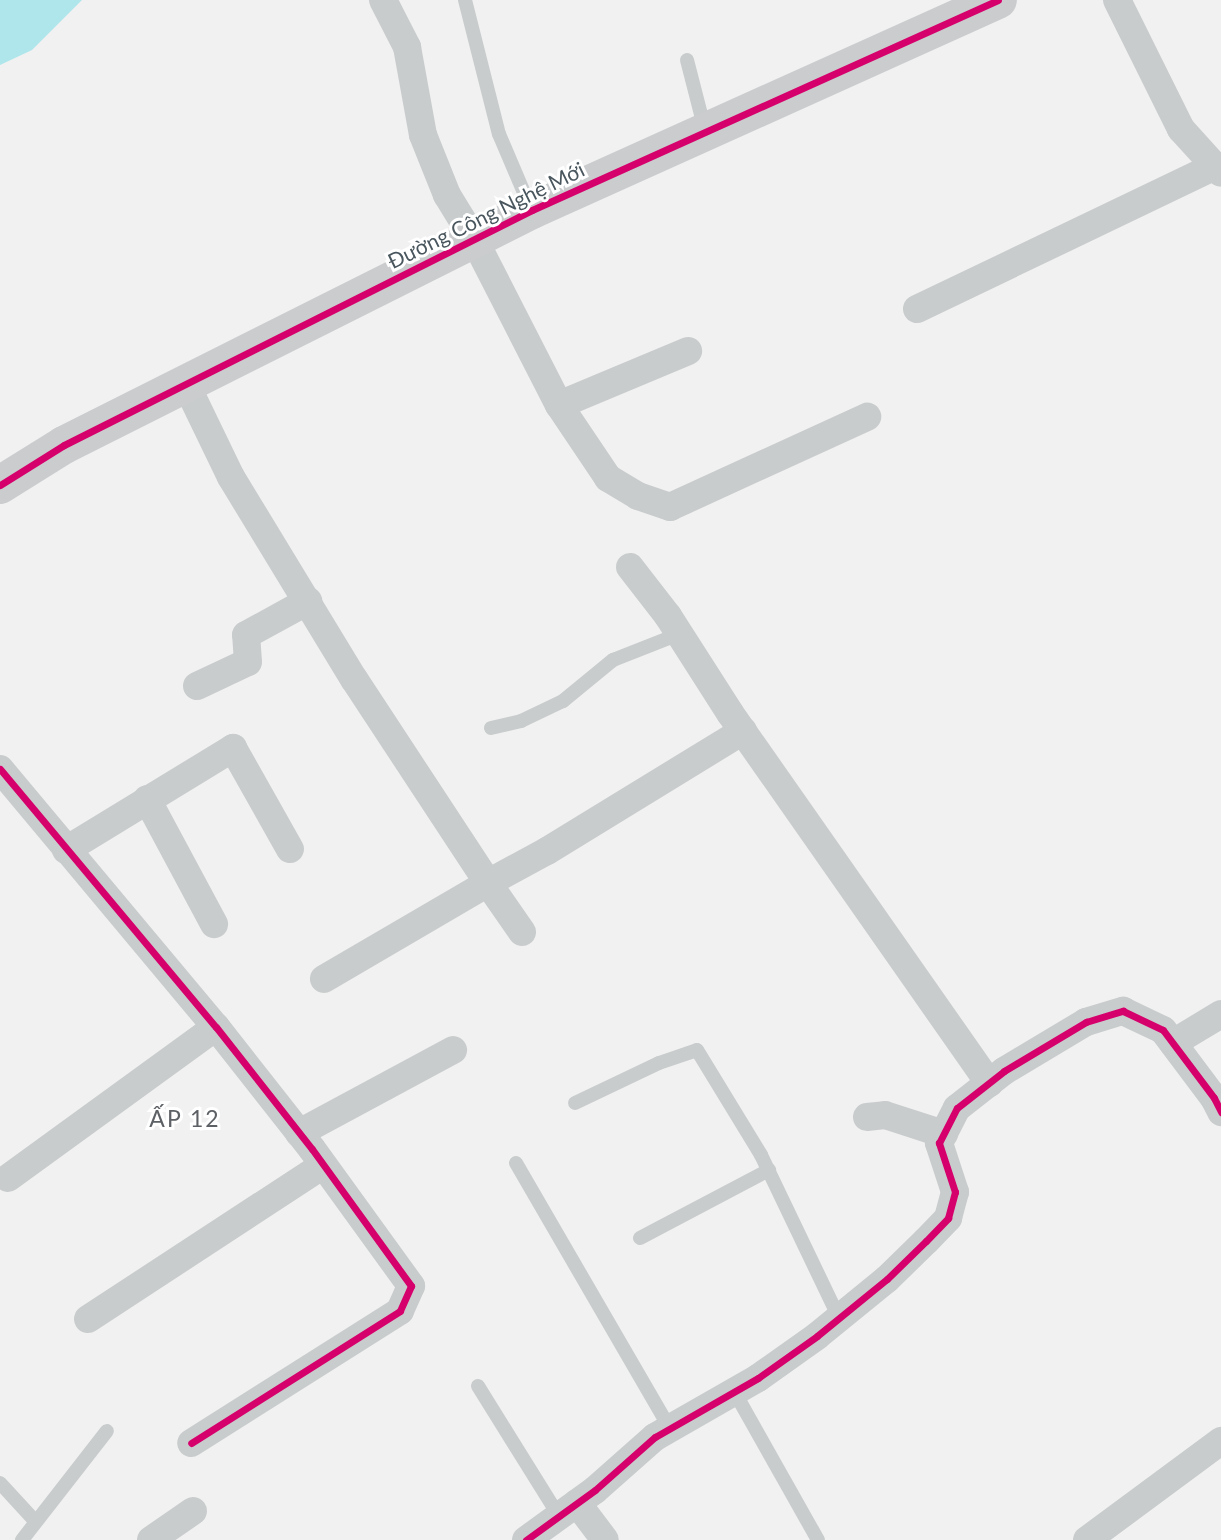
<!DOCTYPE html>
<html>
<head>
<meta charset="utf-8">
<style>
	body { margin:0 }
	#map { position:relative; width:1221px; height:1540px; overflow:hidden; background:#f1f1f1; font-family:Lato,sans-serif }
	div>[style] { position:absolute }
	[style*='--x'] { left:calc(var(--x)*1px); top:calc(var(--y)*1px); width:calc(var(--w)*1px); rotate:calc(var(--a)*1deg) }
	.water>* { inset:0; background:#aee6eb }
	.lane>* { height:14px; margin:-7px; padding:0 7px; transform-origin:7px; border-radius:7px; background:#c9cccd }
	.street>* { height:28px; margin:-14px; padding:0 14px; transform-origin:14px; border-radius:14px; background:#c9cccd }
	.secondary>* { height:38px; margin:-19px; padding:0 19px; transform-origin:19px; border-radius:19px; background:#caccce }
	.cycleway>* { height:7px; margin:-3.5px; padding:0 3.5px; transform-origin:3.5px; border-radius:3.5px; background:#d6006c }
	span { translate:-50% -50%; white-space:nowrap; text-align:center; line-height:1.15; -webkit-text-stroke:6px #fff; paint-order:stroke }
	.street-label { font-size:21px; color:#49565d }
	.neighbourhood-label { font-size:23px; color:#5d6165; letter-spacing:2px }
</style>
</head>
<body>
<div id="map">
	<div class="water">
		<div style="clip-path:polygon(0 0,82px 0,32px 50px,0 65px)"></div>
	</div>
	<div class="lane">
		<div style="--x:465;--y:0;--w:138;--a:75.8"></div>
		<div style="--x:499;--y:134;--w:82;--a:66.9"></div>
		<div style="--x:687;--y:60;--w:72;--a:75.6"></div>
		<div style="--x:491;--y:728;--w:31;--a:-13"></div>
		<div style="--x:521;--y:721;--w:47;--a:-25.5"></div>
		<div style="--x:563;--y:701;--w:65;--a:-39.4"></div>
		<div style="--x:613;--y:660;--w:71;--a:-21.5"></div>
		<div style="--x:575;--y:1103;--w:93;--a:-25.5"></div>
		<div style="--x:659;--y:1063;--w:40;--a:-18.9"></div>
		<div style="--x:697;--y:1050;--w:123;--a:58.6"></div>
		<div style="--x:761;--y:1155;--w:181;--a:64.4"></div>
		<div style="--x:516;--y:1163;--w:307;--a:59.9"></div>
		<div style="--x:640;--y:1238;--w:146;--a:-27.8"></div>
		<div style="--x:478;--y:1386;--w:153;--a:58.1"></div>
		<div style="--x:734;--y:1391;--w:171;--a:60.6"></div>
		<div style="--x:0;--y:1483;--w:50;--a:47.4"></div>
		<div style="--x:22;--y:1540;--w:138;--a:-52.1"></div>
	</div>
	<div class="street">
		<div style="--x:383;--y:0;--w:53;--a:62.9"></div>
		<div style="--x:407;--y:47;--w:89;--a:79.7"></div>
		<div style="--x:423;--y:135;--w:65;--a:68.2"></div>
		<div style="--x:447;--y:195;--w:52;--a:58.5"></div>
		<div style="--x:474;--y:239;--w:186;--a:62.9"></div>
		<div style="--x:559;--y:405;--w:88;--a:56.1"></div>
		<div style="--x:608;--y:478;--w:35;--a:31"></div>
		<div style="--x:638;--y:496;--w:34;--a:19"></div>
		<div style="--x:670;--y:507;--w:217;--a:-24.6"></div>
		<div style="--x:1117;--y:0;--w:144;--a:63.6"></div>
		<div style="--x:1181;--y:129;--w:59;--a:47.7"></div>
		<div style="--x:917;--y:309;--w:331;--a:-25.6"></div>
		<div style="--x:186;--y:384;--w:103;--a:64.2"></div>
		<div style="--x:231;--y:477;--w:237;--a:58.7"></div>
		<div style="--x:354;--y:679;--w:244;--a:56.7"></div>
		<div style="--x:488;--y:883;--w:190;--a:149.7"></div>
		<div style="--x:559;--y:405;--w:140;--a:-22.7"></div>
		<div style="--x:630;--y:567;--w:62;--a:52.2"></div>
		<div style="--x:668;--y:616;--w:115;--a:57.4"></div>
		<div style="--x:730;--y:713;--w:452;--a:55"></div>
		<div style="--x:197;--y:686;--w:56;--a:-25.2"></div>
		<div style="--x:248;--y:662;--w:27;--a:-94"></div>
		<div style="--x:246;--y:635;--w:71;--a:-28.7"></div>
		<div style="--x:0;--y:769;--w:336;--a:50.1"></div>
		<div style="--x:216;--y:1027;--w:155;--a:51.8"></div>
		<div style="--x:312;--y:1149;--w:169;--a:54.1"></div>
		<div style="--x:411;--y:1286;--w:27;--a:114"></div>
		<div style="--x:400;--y:1311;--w:247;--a:147.7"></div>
		<div style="--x:147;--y:799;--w:142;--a:61.8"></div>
		<div style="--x:66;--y:850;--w:196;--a:-31.4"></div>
		<div style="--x:233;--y:748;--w:116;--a:60.6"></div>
		<div style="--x:522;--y:932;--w:60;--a:-124.8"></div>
		<div style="--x:488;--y:883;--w:67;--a:-28.5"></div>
		<div style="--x:547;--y:851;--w:230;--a:-31.5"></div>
		<div style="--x:1173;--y:1043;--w:56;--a:-31.1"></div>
		<div style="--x:867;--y:1117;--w:18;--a:-6"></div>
		<div style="--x:885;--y:1115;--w:62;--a:17.9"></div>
		<div style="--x:299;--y:1133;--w:175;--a:-28.3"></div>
		<div style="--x:8;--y:1178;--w:257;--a:-36"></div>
		<div style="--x:88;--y:1319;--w:281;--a:-33.2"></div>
		<div style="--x:577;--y:1503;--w:46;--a:52.9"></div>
		<div style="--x:151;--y:1540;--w:51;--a:-34.6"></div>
		<div style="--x:526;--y:1540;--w:85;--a:-35.9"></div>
		<div style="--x:595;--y:1490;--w:80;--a:-41.5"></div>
		<div style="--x:655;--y:1437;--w:119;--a:-29.8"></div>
		<div style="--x:758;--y:1378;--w:72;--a:-35.4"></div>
		<div style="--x:817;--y:1336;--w:90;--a:-39.2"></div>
		<div style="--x:887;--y:1279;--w:54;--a:-44.3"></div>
		<div style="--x:926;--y:1241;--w:32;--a:-46"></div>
		<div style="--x:948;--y:1218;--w:27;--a:-75"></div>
		<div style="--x:955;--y:1192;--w:52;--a:-108.1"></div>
		<div style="--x:939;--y:1143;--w:39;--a:-63"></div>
		<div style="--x:957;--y:1108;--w:60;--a:-38.2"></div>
		<div style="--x:1004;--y:1071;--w:96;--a:-30.9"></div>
		<div style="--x:1086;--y:1022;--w:39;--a:-17"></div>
		<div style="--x:1123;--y:1011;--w:44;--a:25.4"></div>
		<div style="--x:1163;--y:1030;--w:85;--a:53.1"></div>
		<div style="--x:1214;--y:1098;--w:16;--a:63"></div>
		<div style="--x:1087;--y:1540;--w:167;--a:-36.5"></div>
	</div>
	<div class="secondary">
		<div style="--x:0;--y:485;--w:75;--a:-32"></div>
		<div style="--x:64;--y:445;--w:524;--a:-26.66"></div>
		<div style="--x:532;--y:210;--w:511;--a:-24.26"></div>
	</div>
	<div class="cycleway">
		<div style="--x:0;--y:485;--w:75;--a:-32"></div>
		<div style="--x:64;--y:445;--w:524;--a:-26.66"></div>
		<div style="--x:532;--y:210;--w:511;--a:-24.26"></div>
		<div style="--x:0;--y:769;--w:336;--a:50.1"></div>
		<div style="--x:216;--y:1027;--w:155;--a:51.8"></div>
		<div style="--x:312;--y:1149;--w:169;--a:54.1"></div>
		<div style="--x:411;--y:1286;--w:27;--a:114"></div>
		<div style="--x:400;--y:1311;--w:247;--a:147.7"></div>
		<div style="--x:526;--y:1540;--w:85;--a:-35.9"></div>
		<div style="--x:595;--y:1490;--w:80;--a:-41.5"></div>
		<div style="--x:655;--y:1437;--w:119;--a:-29.8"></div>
		<div style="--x:758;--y:1378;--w:72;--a:-35.4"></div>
		<div style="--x:817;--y:1336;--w:90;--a:-39.2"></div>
		<div style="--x:887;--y:1279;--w:54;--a:-44.3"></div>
		<div style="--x:926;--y:1241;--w:32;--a:-46"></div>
		<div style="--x:948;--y:1218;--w:27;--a:-75"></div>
		<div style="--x:955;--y:1192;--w:52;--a:-108.1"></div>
		<div style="--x:939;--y:1143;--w:39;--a:-63"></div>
		<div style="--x:957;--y:1108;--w:60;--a:-38.2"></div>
		<div style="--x:1004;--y:1071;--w:96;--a:-30.9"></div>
		<div style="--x:1086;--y:1022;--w:39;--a:-17"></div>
		<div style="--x:1123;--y:1011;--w:44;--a:25.4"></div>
		<div style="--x:1163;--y:1030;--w:85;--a:53.1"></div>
		<div style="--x:1214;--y:1098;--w:16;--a:63"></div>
	</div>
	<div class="street-label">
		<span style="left:486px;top:215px;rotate:-26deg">Đường Công Nghệ Mới</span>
	</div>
	<div class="neighbourhood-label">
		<span style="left:185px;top:1118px">ẤP 12</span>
	</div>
</div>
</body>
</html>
